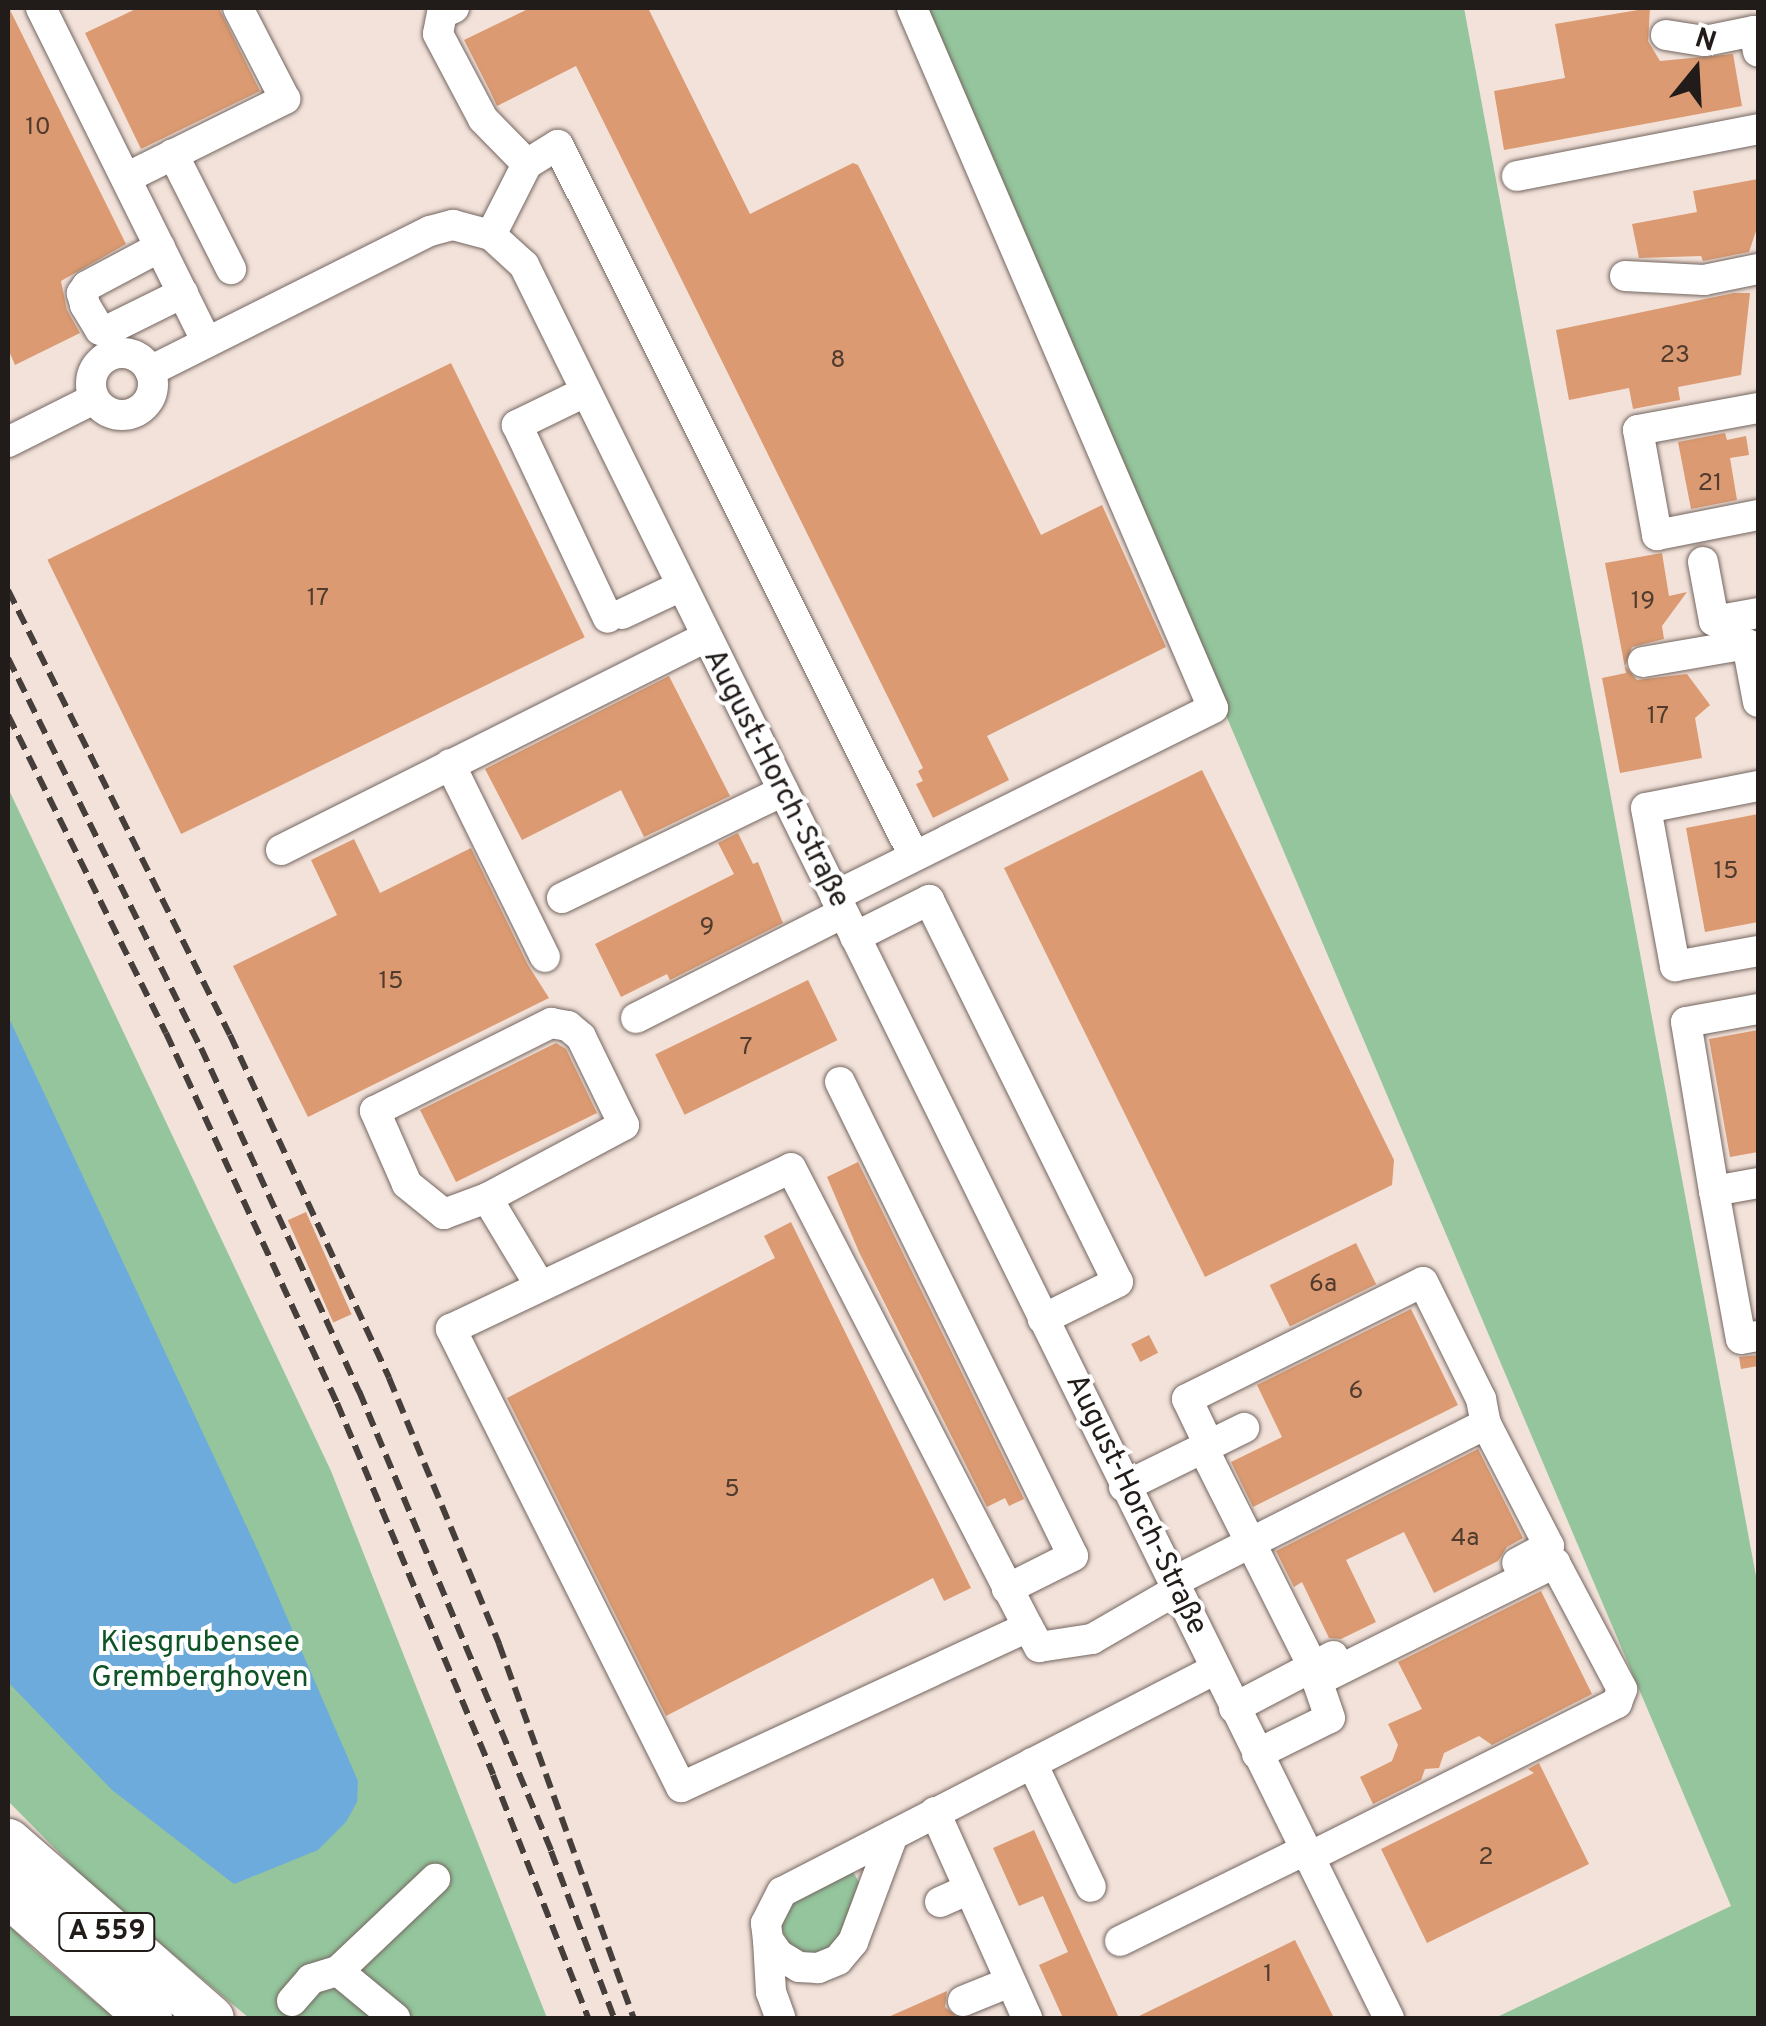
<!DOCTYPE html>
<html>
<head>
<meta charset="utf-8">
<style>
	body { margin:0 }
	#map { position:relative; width:1766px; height:2026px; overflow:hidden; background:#f2e2da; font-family:Overpass,sans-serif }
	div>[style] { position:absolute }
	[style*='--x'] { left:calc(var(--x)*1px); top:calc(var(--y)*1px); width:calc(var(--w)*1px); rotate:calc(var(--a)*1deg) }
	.green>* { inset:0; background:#94c59c }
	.water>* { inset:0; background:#6dabdc }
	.building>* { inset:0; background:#db9a71; transform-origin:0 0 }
	.roads { filter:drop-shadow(0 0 2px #746660) drop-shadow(0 0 2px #746660) }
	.minor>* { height:30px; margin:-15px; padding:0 15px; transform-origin:15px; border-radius:15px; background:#fff }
	.minor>.ring { margin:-15px; padding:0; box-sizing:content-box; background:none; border:30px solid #fff; border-radius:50% }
	.highway>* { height:45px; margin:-22.5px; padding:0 22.5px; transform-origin:22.5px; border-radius:22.5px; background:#fff }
	.rail>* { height:6px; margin-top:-3px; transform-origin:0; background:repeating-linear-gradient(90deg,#453e3a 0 15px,transparent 0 23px) }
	span { translate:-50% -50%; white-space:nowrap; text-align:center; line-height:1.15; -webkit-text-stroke:8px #fff; paint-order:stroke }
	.number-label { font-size:25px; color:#503b2f }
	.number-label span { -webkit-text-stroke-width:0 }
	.shield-label span { padding:2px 8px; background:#fff; border:2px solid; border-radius:8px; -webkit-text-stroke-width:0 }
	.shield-label { font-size:28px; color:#211b19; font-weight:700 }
	.street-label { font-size:30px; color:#211b19 }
	.park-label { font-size:30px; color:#0e5426 }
	.frame { position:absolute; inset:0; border:10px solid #211b19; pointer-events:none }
	.north { position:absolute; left:1646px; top:20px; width:100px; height:100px; -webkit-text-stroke:8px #fff; paint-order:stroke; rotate:18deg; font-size:28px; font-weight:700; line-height:40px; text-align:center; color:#211b19 }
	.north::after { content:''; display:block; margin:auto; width:35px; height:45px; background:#211b19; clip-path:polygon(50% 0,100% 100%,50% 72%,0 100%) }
</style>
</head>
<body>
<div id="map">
	<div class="green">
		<div style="clip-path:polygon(926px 8px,1464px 8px,1758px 1587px,1758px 2018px,1495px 2018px,1731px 1906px)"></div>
		<div style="clip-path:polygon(8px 788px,331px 1471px,547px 2018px,249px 2018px,94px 1888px,8px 1801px)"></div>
		<div style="clip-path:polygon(853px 1872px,860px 1884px,841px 1938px,829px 1951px,807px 1955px,790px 1946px,781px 1928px,788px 1903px)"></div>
		<div style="clip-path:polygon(8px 1924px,34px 1950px,114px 2018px,8px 2018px)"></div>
	</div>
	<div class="water">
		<div style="clip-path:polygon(8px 1016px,259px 1553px,358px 1781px,357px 1802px,346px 1822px,318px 1850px,234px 1884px,112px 1790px,8px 1682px)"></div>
	</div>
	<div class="building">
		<div style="clip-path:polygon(9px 8px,126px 244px,61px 281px,67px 310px,80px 333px,15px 365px,8px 349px)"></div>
		<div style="clip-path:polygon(138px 8px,219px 8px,260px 91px,141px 149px,85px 33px)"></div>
		<div style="clip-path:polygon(530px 8px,648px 8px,750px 214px,853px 163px,858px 165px,1041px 535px,1102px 505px,1166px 647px,987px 736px,1009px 780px,933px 818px,916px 784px,923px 781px,918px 771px,923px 768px,576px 66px,497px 106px,490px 91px,464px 40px)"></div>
		<div style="clip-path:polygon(1650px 8px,1648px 41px,1660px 61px,1733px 54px,1742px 106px,1504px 150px,1494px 91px,1565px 78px,1555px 24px)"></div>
		<div style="clip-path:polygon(1758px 179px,1758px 225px,1749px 252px,1703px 261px,1701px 256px,1639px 258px,1632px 224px,1697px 212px,1693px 191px)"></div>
		<div style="clip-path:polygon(1734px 293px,1750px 293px,1741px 375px,1678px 387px,1680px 400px,1633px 409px,1629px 388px,1569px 400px,1556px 330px)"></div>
		<div style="left:451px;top:363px;width:305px;height:449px;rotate:64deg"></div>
		<div style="clip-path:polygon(1725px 433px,1727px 440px,1746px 436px,1749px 455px,1730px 458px,1737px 500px,1691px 509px,1678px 442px)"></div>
		<div style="clip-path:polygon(1662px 553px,1669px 596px,1687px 592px,1662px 626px,1664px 639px,1632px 647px,1625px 666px,1637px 680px,1687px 674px,1710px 705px,1695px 718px,1702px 758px,1620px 773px,1602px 678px,1626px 673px,1605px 563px)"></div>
		<div style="clip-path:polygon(669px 676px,730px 796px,644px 837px,621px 790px,522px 840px,485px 769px)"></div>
		<div style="clip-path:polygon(1202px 770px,1394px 1160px,1392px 1185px,1205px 1277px,1004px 868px)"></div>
		<div style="clip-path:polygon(1758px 814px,1758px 922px,1705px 932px,1686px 828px)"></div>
		<div style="clip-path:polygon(738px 833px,753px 864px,758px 862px,783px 923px,670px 980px,667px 974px,621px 997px,595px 944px,734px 874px,718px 843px)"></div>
		<div style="clip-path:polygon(354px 839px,380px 893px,471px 848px,528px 965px,549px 998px,308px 1117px,233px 966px,337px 915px,311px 860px)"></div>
		<div style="left:808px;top:980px;width:67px;height:170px;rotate:64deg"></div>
		<div style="clip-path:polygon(1758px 1030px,1758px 1152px,1730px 1157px,1709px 1039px)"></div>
		<div style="clip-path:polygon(556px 1043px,566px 1049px,597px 1113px,456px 1182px,420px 1110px)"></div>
		<div style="clip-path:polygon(858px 1162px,1024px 1499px,1009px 1506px,1005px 1498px,987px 1507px,859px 1252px,827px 1177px)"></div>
		<div style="left:306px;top:1212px;width:112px;height:20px;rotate:66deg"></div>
		<div style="clip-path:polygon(791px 1222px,971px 1588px,944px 1601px,933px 1578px,666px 1716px,507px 1398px,775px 1258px,764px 1236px)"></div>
		<div style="left:1356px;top:1243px;width:46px;height:96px;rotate:64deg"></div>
		<div style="clip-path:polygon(1411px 1309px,1458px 1405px,1253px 1507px,1231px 1462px,1282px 1437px,1257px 1385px)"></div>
		<div style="left:1149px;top:1335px;width:20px;height:20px;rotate:63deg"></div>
		<div style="clip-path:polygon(1758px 1355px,1758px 1366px,1741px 1369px,1739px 1357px)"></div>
		<div style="clip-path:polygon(1478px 1449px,1523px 1538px,1507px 1547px,1498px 1561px,1434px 1593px,1404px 1532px,1346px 1560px,1376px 1622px,1341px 1639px,1329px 1638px,1302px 1582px,1294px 1587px,1276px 1551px)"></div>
		<div style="clip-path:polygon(1541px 1591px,1592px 1694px,1492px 1745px,1479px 1736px,1444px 1753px,1439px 1768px,1425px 1769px,1421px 1780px,1373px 1804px,1360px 1777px,1392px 1761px,1398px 1745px,1388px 1724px,1422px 1709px,1398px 1662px)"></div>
		<div style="clip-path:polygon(1539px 1763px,1589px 1864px,1427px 1943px,1381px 1849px,1534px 1773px,1528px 1769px)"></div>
		<div style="clip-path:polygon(1034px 1830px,1067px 1903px,1119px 2018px,1063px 2018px,1039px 1965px,1068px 1952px,1043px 1896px,1019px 1906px,993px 1848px)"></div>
		<div style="clip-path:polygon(1295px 1940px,1334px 2018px,1135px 2018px)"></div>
		<div style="clip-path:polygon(947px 1991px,945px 2007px,958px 2018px,886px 2018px)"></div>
	</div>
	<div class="roads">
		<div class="minor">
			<div style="--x:41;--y:8;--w:373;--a:63.6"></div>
			<div style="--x:454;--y:8;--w:13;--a:157"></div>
			<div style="--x:442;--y:13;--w:21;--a:101"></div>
			<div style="--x:438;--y:34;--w:96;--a:62.1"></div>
			<div style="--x:483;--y:119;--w:63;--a:45.6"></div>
			<div style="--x:527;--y:164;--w:80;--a:116.9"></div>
			<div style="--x:1666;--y:35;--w:39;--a:9"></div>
			<div style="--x:1705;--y:41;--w:50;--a:-11.5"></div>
			<div style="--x:1754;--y:31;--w:21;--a:79"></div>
			<div style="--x:173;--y:154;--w:129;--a:63.2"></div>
			<div style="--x:527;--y:164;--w:36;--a:-32"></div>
			<div style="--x:558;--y:145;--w:795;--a:63.4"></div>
			<div style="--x:1517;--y:176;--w:246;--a:-11"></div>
			<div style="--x:126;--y:178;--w:178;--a:-26.4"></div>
			<div style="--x:285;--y:99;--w:102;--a:-117.3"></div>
			<div style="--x:160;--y:247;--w:83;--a:151.9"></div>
			<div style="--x:87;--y:286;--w:9;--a:126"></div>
			<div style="--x:82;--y:293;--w:12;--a:76"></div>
			<div style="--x:85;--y:305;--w:29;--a:59"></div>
			<div style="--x:100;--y:330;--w:6;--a:9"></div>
			<div style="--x:106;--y:331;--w:86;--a:-26.3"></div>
			<div style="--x:1625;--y:276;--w:79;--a:2.9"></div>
			<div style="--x:1704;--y:280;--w:55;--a:-11.5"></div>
			<div class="ring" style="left:91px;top:353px;width:32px;height:32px"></div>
			<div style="--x:150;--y:371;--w:313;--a:-26.6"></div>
			<div style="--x:430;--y:231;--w:24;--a:-15"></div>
			<div style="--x:453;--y:225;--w:39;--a:15"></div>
			<div style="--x:491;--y:235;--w:45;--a:42.3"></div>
			<div style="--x:524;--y:265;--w:1955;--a:63.74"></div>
			<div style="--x:585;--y:392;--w:76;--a:154.1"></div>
			<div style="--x:517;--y:425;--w:213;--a:64.8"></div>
			<div style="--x:1758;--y:408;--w:122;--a:169.6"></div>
			<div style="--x:1638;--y:430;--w:107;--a:79.7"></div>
			<div style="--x:1657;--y:535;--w:103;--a:-11.2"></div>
			<div style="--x:8;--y:442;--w:96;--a:-26.6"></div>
			<div style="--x:1703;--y:562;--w:60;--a:79.4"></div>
			<div style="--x:1714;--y:621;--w:45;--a:-10.3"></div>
			<div style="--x:622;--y:614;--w:63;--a:-25.3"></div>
			<div style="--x:1643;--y:662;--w:106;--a:-9.8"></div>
			<div style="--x:1747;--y:644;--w:59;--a:79.3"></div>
			<div style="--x:450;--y:764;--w:215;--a:63.8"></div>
			<div style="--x:1758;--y:786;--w:114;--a:168.9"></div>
			<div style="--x:1646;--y:808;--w:161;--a:79.6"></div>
			<div style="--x:1675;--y:966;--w:84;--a:-10.2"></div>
			<div style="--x:281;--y:850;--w:473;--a:-26.6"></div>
			<div style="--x:835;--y:896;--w:422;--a:-26.4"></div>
			<div style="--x:1213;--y:708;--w:762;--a:-113.27"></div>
			<div style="--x:562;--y:898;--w:246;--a:-25.8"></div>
			<div style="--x:855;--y:937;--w:83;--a:-26.6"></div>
			<div style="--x:929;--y:900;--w:426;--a:63.7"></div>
			<div style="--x:1118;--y:1282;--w:84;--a:153.7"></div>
			<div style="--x:1758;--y:1009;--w:73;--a:169.8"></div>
			<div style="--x:1686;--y:1022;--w:171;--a:80.6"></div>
			<div style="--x:1714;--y:1191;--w:45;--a:-10.3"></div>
			<div style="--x:636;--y:1018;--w:232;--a:-26.9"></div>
			<div style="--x:551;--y:1023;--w:17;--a:10"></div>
			<div style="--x:568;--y:1026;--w:17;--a:40"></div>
			<div style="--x:581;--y:1037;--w:98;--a:64"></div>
			<div style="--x:624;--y:1125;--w:155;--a:151.9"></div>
			<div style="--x:487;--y:1198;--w:46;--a:159.6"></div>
			<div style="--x:444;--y:1214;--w:48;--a:-141"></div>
			<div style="--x:407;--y:1184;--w:80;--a:-113.7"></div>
			<div style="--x:375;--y:1111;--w:197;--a:-26.6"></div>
			<div style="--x:840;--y:1082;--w:528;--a:63.82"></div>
			<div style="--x:1073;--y:1556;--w:74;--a:153.4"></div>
			<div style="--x:791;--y:1168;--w:517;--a:62.69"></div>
			<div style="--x:1028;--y:1627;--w:382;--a:155.2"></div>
			<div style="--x:681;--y:1787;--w:513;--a:-116.67"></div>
			<div style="--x:451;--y:1329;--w:376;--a:-25.3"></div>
			<div style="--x:1714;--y:1191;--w:150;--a:79.7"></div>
			<div style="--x:1741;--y:1339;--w:17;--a:-10"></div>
			<div style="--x:487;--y:1198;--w:103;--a:58.9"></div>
			<div style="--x:1209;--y:1445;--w:51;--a:-115.6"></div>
			<div style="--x:1187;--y:1399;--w:263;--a:-26.4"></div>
			<div style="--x:1423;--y:1282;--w:131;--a:63.6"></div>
			<div style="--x:1481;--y:1399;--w:25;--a:79"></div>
			<div style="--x:1203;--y:1448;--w:245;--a:63.3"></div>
			<div style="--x:1124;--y:1487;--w:134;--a:-26.2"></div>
			<div style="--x:1173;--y:1582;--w:351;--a:-26.8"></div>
			<div style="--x:1486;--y:1424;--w:137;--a:62.7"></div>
			<div style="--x:1549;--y:1546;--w:36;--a:152"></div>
			<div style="--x:1028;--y:1627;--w:23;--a:61"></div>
			<div style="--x:1039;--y:1647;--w:54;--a:-8.6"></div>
			<div style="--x:1092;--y:1639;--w:98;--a:-30"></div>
			<div style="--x:1234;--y:1708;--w:112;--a:-27.7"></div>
			<div style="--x:1257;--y:1754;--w:81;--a:-26.3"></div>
			<div style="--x:1330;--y:1718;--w:39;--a:-109"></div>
			<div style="--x:1317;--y:1681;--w:266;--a:-26.4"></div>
			<div style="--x:1555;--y:1563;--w:143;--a:62"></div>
			<div style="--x:1622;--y:1689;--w:15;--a:110"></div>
			<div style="--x:1617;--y:1703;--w:346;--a:153.4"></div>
			<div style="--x:1032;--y:1763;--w:137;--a:64.6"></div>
			<div style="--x:935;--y:1812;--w:226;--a:65.9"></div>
			<div style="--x:893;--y:1835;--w:114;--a:110.5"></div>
			<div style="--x:853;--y:1942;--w:23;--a:130"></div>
			<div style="--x:838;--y:1960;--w:22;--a:158"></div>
			<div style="--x:818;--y:1968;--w:19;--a:-177"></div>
			<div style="--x:799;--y:1967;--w:23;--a:-149"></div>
			<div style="--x:779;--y:1955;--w:19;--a:-126"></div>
			<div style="--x:768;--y:1940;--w:17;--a:-97"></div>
			<div style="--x:766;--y:1923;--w:35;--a:-63"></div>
			<div style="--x:782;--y:1892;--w:488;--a:-27.2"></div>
			<div style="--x:940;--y:1902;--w:32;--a:-24"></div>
			<div style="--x:768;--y:1940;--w:52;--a:86.7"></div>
			<div style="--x:771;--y:1992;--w:27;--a:70"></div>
			<div style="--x:1120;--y:1941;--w:206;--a:-26.2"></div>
			<div style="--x:338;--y:1971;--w:74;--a:39.5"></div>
			<div style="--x:292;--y:2001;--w:29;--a:-49"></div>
			<div style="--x:311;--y:1979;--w:28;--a:-17"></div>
			<div style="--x:338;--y:1971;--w:134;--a:-43.5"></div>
			<div style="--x:963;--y:2001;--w:51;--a:-22"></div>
		</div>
		<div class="highway">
			<div style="--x:8;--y:1841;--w:269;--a:41.1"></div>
			<div style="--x:8;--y:1894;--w:188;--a:41.3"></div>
		</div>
	</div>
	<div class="rail">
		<div style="--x:8;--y:590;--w:497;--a:63.5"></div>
		<div style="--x:230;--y:1035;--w:378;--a:65.1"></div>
		<div style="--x:389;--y:1378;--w:288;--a:67.5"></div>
		<div style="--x:499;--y:1644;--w:398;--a:70.2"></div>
		<div style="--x:8;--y:658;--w:435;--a:63.7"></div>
		<div style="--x:201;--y:1048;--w:378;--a:65.3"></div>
		<div style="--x:359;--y:1391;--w:498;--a:67.3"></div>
		<div style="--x:551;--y:1851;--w:178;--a:69.3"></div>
		<div style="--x:8;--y:715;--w:355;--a:63.6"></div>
		<div style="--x:166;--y:1033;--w:408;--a:65.2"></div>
		<div style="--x:337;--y:1403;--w:403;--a:67.2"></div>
		<div style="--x:493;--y:1775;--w:261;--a:68.6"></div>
	</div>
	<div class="number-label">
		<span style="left:38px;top:128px">10</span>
		<span style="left:1675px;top:356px">23</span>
		<span style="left:838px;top:361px">8</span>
		<span style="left:1710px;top:484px">21</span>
		<span style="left:318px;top:599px">17</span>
		<span style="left:1643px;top:602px">19</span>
		<span style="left:1658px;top:717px">17</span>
		<span style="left:1726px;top:872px">15</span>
		<span style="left:707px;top:928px">9</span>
		<span style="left:391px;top:982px">15</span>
		<span style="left:746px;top:1048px">7</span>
		<span style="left:1323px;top:1285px">6a</span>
		<span style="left:1356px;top:1392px">6</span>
		<span style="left:732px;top:1490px">5</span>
		<span style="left:1465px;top:1539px">4a</span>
		<span style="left:1486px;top:1858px">2</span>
		<span style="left:1268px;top:1975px">1</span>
	</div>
	<div class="shield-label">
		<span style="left:107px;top:1932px">A 559</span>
	</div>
	<div class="street-label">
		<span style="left:775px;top:779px;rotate:63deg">August-Horch-Straße</span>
		<span style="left:1135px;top:1505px;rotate:64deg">August-Horch-Straße</span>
	</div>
	<div class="park-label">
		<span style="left:200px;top:1661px">Kiesgrubensee<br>Gremberghoven</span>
	</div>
	<div class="frame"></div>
	<div class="north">N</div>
</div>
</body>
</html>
